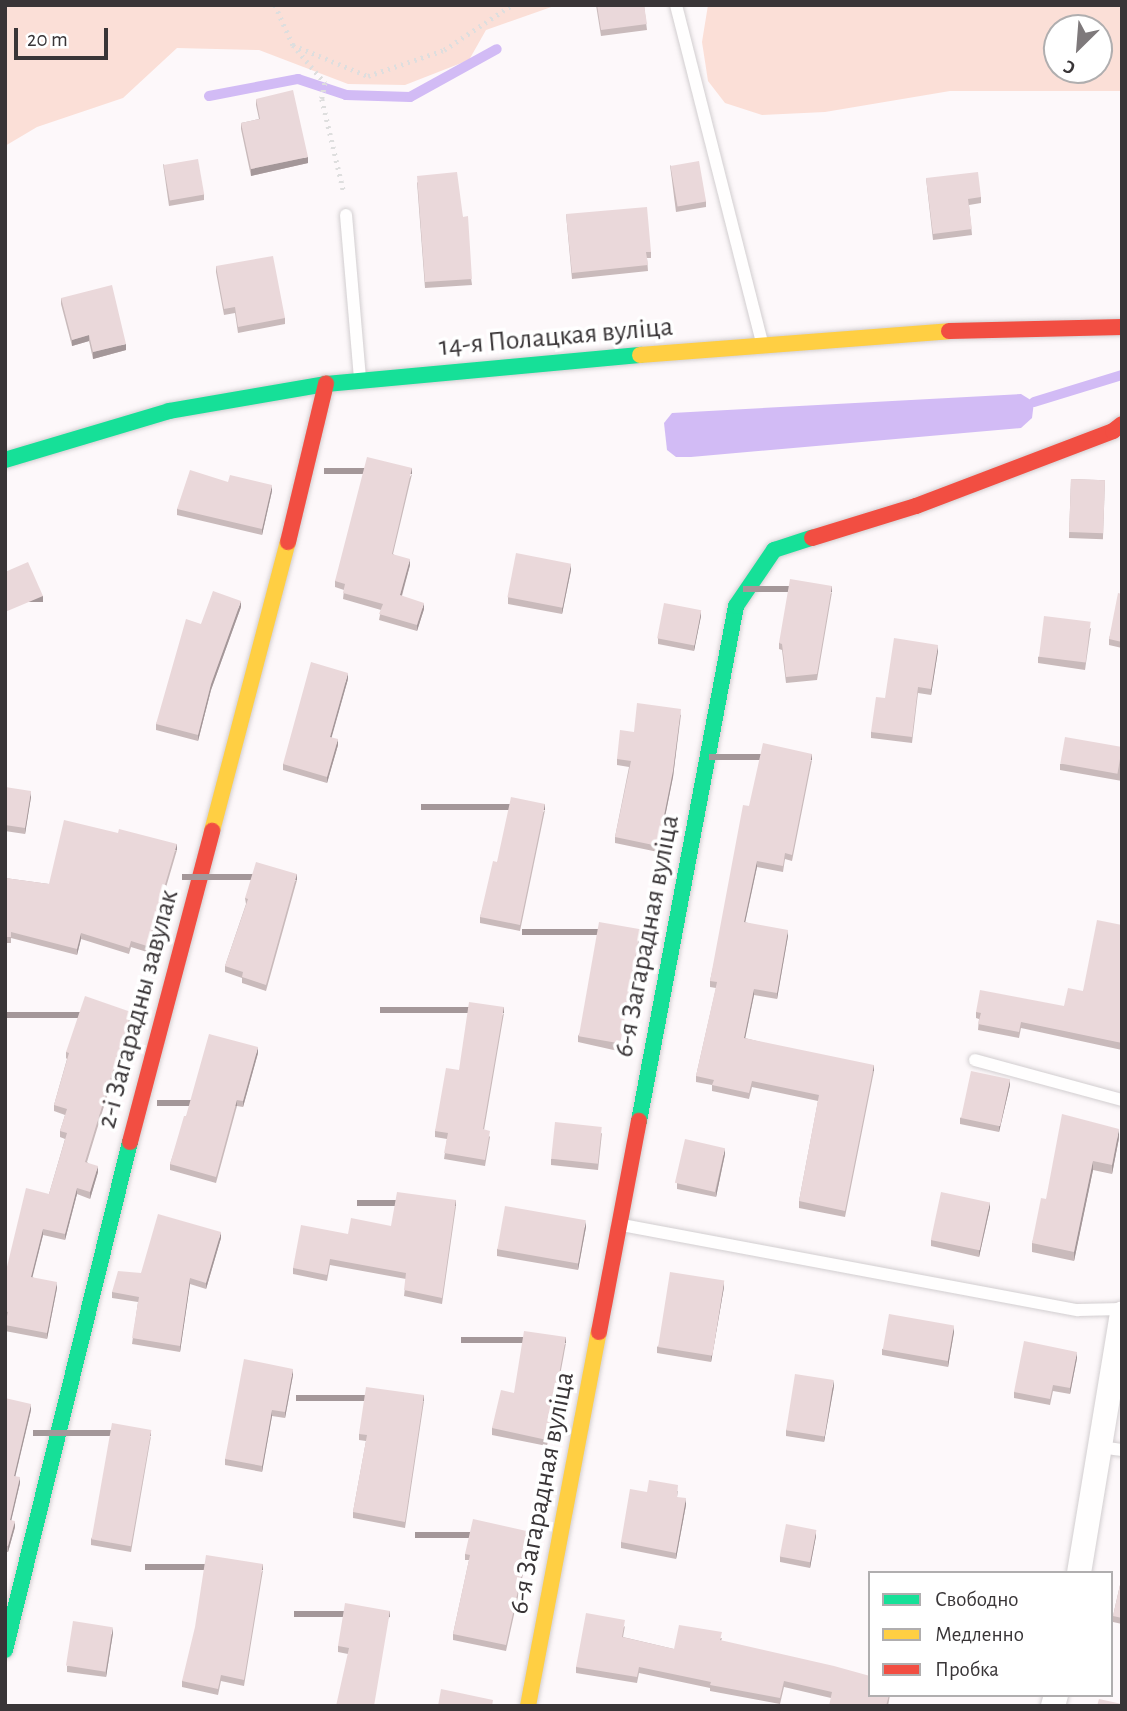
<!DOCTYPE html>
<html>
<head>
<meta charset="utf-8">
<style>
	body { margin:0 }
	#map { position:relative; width:1127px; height:1711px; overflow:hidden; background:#fdf8fa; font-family:"Alegreya Sans",sans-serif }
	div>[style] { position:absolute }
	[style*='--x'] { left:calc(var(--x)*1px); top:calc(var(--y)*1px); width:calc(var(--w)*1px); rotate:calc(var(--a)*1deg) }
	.green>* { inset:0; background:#fbdfd7 }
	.water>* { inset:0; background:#d2bbf5 }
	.stream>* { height:10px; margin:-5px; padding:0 5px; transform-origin:5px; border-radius:5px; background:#d2bbf5 }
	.path>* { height:4.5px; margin-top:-2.25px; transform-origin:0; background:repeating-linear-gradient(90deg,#dedede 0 2px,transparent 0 7px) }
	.roads { filter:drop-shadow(0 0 2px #d2ced0) drop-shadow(0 0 2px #d2ced0) }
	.lane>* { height:12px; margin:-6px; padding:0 6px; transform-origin:6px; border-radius:6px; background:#fffefe }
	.street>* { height:24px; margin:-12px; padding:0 12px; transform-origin:12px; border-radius:12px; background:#fffefe }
	.fast>* { height:16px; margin:-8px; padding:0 8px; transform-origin:8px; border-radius:8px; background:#16e098 }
	.slow>* { height:16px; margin:-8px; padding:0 8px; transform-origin:8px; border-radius:8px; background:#ffcf43 }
	.jam>* { height:16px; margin:-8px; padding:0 8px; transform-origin:8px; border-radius:8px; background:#f24e42 }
	.wall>* { inset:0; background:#c9babb; transform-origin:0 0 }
	.shaded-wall>* { inset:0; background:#a49799; transform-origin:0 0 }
	.building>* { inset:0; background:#ead8da; transform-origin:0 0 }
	span { translate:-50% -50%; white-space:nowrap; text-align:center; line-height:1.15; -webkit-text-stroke:7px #fff; paint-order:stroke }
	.street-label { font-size:28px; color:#393537 }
	.frame { position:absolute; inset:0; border:7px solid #393537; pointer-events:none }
	.legend { position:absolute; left:868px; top:1571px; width:245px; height:126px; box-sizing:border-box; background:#fff; border:2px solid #b0aeaf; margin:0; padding:9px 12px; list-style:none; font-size:21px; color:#393537 }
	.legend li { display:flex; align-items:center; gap:14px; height:35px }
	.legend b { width:35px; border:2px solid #b0aeaf }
	.north { position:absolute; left:1043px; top:14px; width:70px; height:70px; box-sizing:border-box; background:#fff; border:2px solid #b0aeaf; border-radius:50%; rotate:205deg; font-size:19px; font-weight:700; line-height:28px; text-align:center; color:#393537 }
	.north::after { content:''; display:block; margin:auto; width:24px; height:32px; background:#7e797b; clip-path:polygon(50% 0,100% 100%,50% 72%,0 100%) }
	.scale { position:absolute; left:14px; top:28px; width:94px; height:32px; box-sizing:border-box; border:4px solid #393537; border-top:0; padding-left:9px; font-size:21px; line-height:24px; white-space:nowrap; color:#393537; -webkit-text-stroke:5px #fff; paint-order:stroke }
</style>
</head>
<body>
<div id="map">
	<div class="green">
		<div style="clip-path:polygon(5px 5px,557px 5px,486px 30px,469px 60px,405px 85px,348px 84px,259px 50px,177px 48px,123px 98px,37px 127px,5px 146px)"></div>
		<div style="clip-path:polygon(evenodd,708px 5px,1122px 5px,1122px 91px,950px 91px,825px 112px,762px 115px,725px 103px,708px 81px,702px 42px,708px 5px,1057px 28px,1099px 28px,1099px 70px,1057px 70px,1057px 28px)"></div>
	</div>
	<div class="water">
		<div style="clip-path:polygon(1021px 394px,1034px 402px,1032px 418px,1021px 428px,691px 457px,676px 457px,667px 450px,664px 423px,672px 413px)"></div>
	</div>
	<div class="stream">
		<div style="--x:209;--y:96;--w:91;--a:-10.8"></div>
		<div style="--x:298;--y:79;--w:51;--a:18.4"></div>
		<div style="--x:346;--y:95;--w:64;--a:1.8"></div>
		<div style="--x:410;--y:97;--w:99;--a:-28.9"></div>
		<div style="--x:1034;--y:402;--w:92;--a:-17.1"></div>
	</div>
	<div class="path">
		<div style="--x:275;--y:5;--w:44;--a:65.8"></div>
		<div style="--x:293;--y:45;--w:50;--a:49.9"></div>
		<div style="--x:325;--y:83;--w:16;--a:101"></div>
		<div style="--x:322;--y:99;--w:97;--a:76.8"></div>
		<div style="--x:293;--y:45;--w:81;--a:22.5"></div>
		<div style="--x:368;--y:76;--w:80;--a:-18.9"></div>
		<div style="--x:444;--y:50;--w:82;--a:-33.5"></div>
	</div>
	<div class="roads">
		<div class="lane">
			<div style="--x:676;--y:5;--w:349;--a:75.7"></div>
			<div style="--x:346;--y:215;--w:163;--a:85.1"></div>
			<div style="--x:975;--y:1060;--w:152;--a:15.2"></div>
			<div style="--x:622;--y:1225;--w:464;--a:10.6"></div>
			<div style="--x:1078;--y:1310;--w:44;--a:-1.3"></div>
			<div style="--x:1100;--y:1447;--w:22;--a:8"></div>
		</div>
		<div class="street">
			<div style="--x:1079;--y:1573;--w:263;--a:-80.6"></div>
			<div style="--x:1053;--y:1706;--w:11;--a:-75"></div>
		</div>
		<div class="fast">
			<div style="--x:5;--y:460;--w:171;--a:-16.6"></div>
			<div style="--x:169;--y:411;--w:159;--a:-9.8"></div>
			<div style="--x:326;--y:384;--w:315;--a:-5.3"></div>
			<div style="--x:639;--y:1121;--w:524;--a:-79.33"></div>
			<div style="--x:736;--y:606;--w:68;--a:-55.8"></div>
			<div style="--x:774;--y:550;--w:40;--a:-18"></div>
			<div style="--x:5;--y:1650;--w:523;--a:-76.18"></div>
		</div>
		<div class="slow">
			<div style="--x:640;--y:355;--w:310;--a:-4.4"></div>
			<div style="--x:212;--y:831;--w:299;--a:-75.3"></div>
			<div style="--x:528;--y:1706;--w:381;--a:-79.3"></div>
		</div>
		<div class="jam">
			<div style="--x:949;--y:331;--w:173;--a:-1.3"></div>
			<div style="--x:812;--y:538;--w:109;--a:-17.1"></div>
			<div style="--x:916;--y:506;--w:211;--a:-20.8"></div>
			<div style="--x:1113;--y:431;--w:11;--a:-38"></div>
			<div style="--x:288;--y:542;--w:163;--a:-76.5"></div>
			<div style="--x:130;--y:1142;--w:322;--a:-75.2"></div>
			<div style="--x:599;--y:1332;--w:215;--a:-79.3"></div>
		</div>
	</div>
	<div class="wall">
		<div style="clip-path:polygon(596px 5px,644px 5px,647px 30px,601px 36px)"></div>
		<div style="clip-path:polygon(256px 99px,308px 163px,251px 176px,241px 129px,241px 123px,259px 119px,256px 105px)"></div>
		<div style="clip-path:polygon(163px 164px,204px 194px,204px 200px,169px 206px)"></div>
		<div style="clip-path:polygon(670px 165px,706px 201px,706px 207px,676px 212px)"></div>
		<div style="clip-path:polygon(926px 178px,981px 197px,981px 203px,969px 205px,972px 235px,933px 240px)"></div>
		<div style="clip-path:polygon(417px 182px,463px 217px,472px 285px,425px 288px)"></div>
		<div style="clip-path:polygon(566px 214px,651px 252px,651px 258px,647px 258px,648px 271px,572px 279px)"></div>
		<div style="clip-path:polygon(216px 266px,285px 318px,285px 324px,238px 333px,235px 313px,224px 315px,216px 272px)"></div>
		<div style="clip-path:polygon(61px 298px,126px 350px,93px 359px,89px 341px,72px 346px,61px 304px)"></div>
		<div style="clip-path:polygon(412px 474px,393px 554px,410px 565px,402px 596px,424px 609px,417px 631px,379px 620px,381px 610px,343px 599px,344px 590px,335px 587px,335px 581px)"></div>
		<div style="left:1071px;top:479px;width:34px;height:59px;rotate:2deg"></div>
		<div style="clip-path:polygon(228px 482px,272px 491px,262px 535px,177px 515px,177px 509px)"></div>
		<div style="clip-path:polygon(571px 570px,562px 614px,508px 604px,508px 597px)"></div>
		<div style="clip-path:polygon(832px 592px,817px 680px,786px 683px,782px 650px,779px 649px,779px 643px)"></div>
		<div style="clip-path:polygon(1122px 594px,1122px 648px,1109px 645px,1109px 639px)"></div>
		<div style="clip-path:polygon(241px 607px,211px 690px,198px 741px,156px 730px,156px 724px,201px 624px)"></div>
		<div style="clip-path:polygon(701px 616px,694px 651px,658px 644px,658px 638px)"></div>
		<div style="clip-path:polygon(1091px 628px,1085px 670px,1038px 663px,1038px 657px)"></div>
		<div style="clip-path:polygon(938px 651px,931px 695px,918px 693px,912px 743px,871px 738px,871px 732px)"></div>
		<div style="clip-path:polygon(348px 679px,331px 738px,338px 745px,327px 783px,283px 770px,283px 764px)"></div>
		<div style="clip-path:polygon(681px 715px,673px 777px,658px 852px,615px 843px,615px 837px,629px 767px,617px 765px,617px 759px,634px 732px)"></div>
		<div style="clip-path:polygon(1122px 747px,1122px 781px,1060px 770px,1060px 764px)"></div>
		<div style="clip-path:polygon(812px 760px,792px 861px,785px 859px,783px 872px,757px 867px,745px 922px,788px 936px,777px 999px,754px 995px,745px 1038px,874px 1071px,845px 1217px,799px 1208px,799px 1201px,818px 1101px,752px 1087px,749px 1099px,712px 1091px,712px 1085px,696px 1082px,696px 1076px,716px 988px,710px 987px,710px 981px,749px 806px)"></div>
		<div style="clip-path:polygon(5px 787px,31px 797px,25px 834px,5px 831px)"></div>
		<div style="clip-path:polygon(545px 810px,520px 931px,480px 923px,480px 917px,497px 862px)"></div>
		<div style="clip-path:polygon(177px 850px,147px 952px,131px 947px,129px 954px,81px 939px,77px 955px,11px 938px,11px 943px,5px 943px,5px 878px,49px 884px)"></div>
		<div style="clip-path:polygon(297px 880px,266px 991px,242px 983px,242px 978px,225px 972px,225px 966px,246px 904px,245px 898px)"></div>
		<div style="clip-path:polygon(1122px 925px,1122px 1050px,1021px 1028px,1019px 1038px,978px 1030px,979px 1019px,976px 1018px,976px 1012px,1064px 1006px,1083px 991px)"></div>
		<div style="clip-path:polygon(640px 935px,618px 1051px,578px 1042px,578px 1036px)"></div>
		<div style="clip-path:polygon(504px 1013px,484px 1130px,490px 1137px,485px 1166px,444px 1159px,447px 1139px,435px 1137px,435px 1131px,459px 1070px)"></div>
		<div style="clip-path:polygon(131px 1018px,87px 1162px,98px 1172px,90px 1199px,77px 1194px,65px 1240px,43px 1235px,32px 1277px,57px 1288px,47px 1339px,5px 1331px,7px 1318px,5px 1317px,5px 1275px,49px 1194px,65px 1139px,60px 1137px,60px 1131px,65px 1115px,54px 1111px,54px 1105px,67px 1059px,66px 1058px,66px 1052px)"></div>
		<div style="clip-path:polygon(258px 1053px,243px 1107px,237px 1106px,216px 1183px,170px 1170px,170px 1164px,186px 1116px)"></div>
		<div style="clip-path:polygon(1010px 1085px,999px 1132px,960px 1124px,960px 1118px)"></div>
		<div style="clip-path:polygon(602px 1133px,598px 1170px,551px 1165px,551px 1159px)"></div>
		<div style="clip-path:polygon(1119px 1138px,1112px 1174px,1093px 1170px,1074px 1261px,1032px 1252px,1032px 1243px,1046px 1199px)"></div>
		<div style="clip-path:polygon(725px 1154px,716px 1197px,677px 1189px,677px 1183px)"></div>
		<div style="clip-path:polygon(456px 1206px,442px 1304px,404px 1296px,406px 1279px,330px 1265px,327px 1281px,293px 1274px,293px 1268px,348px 1234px,391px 1226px)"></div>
		<div style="clip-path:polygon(990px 1208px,979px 1257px,931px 1246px,931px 1240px)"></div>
		<div style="clip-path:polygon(586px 1227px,578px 1270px,497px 1256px,497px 1249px)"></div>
		<div style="clip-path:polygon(221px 1238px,206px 1289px,190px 1284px,180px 1352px,132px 1344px,138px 1302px,112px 1298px,112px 1292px,141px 1273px)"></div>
		<div style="clip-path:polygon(724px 1287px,711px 1362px,657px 1353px,657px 1347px)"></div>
		<div style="clip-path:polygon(954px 1332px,948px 1367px,882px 1355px,882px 1349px)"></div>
		<div style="clip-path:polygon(566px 1343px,547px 1446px,492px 1435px,492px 1428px,514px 1393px)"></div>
		<div style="clip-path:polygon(1077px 1358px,1070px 1394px,1053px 1391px,1050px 1405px,1014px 1398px,1014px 1392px)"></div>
		<div style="clip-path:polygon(293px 1375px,285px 1418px,272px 1416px,262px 1472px,225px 1465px,225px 1459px)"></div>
		<div style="clip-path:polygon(834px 1386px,824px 1442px,786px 1436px,786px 1430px)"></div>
		<div style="clip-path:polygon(5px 1398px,31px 1410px,15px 1476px,20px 1483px,11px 1520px,15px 1527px,8px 1552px,5px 1552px)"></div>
		<div style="clip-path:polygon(424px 1401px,405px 1528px,353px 1518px,353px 1512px,366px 1441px,359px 1440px,359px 1434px)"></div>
		<div style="clip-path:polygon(151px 1436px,131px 1552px,91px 1545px,91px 1539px)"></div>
		<div style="clip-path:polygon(678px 1491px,677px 1497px,686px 1505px,676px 1559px,621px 1548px,621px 1542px,647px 1492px)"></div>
		<div style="clip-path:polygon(816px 1536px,810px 1568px,780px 1562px,780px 1556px)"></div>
		<div style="clip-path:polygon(531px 1538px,506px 1651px,453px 1640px,453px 1634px,469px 1560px,465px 1560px,465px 1554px)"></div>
		<div style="clip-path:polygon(263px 1570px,244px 1686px,221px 1681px,218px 1695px,182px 1687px,182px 1681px)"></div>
		<div style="clip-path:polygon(1122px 1576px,1122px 1624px,1113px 1622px,1113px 1616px)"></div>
		<div style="clip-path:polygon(390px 1617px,348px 1654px,338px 1652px,338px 1646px)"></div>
		<div style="clip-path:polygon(625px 1626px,623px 1637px,674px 1649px,722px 1638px,721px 1641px,870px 1695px,890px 1695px,888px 1706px,831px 1698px,784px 1687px,780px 1704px,710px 1691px,710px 1688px,639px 1673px,637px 1683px,576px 1673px,576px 1667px)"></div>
		<div style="clip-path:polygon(113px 1633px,106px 1677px,67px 1672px,67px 1666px)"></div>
	</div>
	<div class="shaded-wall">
		<div style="clip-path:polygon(308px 157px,308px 163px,251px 176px,251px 169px)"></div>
		<div style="clip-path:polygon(89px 335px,89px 341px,72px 346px,72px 340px)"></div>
		<div style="clip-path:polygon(126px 344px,126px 350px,93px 359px,93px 352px)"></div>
		<div style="left:412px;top:468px;width:6px;height:88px;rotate:90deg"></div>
		<div style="clip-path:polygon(272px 485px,272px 491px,262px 535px,262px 529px)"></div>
		<div style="clip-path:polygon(410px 559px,410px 565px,400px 601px,400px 595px)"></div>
		<div style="clip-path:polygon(571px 564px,571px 570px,562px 614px,562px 608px)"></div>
		<div style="left:832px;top:586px;width:6px;height:89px;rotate:90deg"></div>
		<div style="left:43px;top:596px;width:6px;height:41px;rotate:90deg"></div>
		<div style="clip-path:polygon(241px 601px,241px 607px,211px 690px,198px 741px,198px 735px,211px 684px)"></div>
		<div style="clip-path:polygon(424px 603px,424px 609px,417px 631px,417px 625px)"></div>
		<div style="clip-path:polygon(701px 610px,701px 616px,694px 651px,694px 645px)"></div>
		<div style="clip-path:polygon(938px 645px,938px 651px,931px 695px,931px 689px)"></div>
		<div style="clip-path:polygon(348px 673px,348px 679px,330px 743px,330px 737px)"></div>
		<div style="clip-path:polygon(681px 709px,673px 777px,658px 852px,658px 846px)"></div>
		<div style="clip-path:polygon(338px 739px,338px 745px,327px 783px,327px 777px)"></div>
		<div style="left:812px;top:754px;width:6px;height:103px;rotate:90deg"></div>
		<div style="clip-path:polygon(31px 791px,31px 797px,25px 834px,25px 828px)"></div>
		<div style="left:545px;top:804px;width:6px;height:124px;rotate:90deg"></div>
		<div style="left:177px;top:844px;width:6px;height:106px;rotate:90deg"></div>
		<div style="clip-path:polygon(757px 861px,757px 867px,744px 928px,744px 922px)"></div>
		<div style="left:297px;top:874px;width:6px;height:115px;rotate:90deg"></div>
		<div style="left:640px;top:929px;width:6px;height:118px;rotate:90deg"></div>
		<div style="clip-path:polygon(788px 930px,788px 936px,777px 999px,777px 993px)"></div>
		<div style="clip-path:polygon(81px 933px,81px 939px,77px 955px,77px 949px)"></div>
		<div style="clip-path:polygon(754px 989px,754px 995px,744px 1044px,744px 1038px)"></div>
		<div style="left:504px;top:1007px;width:6px;height:124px;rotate:90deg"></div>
		<div style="left:131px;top:1012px;width:6px;height:157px;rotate:90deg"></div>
		<div style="clip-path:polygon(258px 1047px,258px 1053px,243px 1107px,243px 1101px)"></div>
		<div style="left:874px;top:1065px;width:6px;height:149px;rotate:90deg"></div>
		<div style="clip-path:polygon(1010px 1079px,1010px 1085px,999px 1132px,999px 1126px)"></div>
		<div style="left:237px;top:1100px;width:6px;height:80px;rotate:90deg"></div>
		<div style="clip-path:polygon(1119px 1129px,1119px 1138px,1112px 1174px,1112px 1165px)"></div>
		<div style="clip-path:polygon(725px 1148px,725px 1154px,716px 1197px,716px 1191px)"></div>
		<div style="clip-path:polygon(1093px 1161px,1093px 1170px,1074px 1261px,1074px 1252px)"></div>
		<div style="clip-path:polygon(98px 1166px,98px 1172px,90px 1199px,90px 1192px)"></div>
		<div style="clip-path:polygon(77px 1188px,77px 1194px,65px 1240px,65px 1234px)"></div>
		<div style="left:456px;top:1200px;width:6px;height:99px;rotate:90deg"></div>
		<div style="clip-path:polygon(990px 1202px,990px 1208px,979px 1257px,979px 1251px)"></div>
		<div style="clip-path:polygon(586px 1221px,586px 1227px,578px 1270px,578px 1264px)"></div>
		<div style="clip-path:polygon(43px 1229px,43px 1235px,31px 1283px,31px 1277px)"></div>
		<div style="clip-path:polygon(221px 1232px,221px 1238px,206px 1289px,206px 1283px)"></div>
		<div style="clip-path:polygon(190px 1278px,190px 1284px,180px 1352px,180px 1346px)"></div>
		<div style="clip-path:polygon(724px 1281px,724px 1287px,711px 1362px,711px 1356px)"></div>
		<div style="clip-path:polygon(57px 1282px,57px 1288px,47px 1339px,47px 1333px)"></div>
		<div style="clip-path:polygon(954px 1326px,954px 1332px,948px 1367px,948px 1361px)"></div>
		<div style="left:566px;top:1337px;width:6px;height:105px;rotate:90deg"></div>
		<div style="clip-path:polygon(1077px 1352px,1077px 1358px,1070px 1394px,1070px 1388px)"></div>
		<div style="clip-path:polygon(293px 1369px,293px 1375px,285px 1418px,285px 1412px)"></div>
		<div style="clip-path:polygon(834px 1380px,834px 1386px,824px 1442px,824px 1436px)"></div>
		<div style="left:424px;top:1395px;width:6px;height:128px;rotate:90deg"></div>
		<div style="clip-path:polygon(31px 1404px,31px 1410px,14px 1482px,14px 1476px)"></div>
		<div style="clip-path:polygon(272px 1410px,272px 1416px,262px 1472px,262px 1466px)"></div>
		<div style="left:151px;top:1430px;width:6px;height:118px;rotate:90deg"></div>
		<div style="clip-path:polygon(20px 1477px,20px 1483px,10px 1526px,10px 1520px)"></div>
		<div style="clip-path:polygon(686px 1498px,686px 1505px,676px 1559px,676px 1553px)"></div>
		<div style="clip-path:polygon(15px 1521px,15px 1527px,8px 1552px,8px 1546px)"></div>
		<div style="clip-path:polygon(816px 1530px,816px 1536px,810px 1568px,810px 1562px)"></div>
		<div style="left:531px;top:1532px;width:6px;height:116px;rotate:90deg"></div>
		<div style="left:263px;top:1564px;width:6px;height:118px;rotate:90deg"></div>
		<div style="left:390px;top:1611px;width:6px;height:96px;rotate:90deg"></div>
		<div style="clip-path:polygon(113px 1627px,113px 1633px,106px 1677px,106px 1671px)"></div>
	</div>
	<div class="building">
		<div style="clip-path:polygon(597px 5px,644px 5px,647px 24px,601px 30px)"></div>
		<div style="clip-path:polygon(293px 90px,308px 157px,251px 169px,241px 123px,260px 119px,256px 99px)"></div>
		<div style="left:198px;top:159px;width:36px;height:35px;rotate:80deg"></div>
		<div style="left:699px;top:161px;width:41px;height:29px;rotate:80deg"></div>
		<div style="clip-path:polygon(1120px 167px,1122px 167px,1122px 219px)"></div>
		<div style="clip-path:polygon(457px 172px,463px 217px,468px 216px,472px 279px,425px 282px,417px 176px)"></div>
		<div style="clip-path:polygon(978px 172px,981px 197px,968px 199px,972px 229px,933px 234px,926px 178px)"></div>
		<div style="clip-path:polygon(647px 207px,651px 252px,646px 252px,648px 265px,572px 273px,566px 214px)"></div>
		<div style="clip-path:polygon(273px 256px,285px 318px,238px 327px,235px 307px,224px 309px,216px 266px)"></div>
		<div style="clip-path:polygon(112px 285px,126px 344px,93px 352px,89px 335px,72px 340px,61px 298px)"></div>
		<div style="clip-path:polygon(367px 457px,412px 468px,392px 554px,410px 559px,400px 595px,424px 603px,417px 625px,379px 614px,383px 604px,343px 593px,345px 584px,335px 581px)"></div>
		<div style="clip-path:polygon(190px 470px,228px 482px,230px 475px,272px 485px,262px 529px,177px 509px)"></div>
		<div style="left:1071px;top:479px;width:34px;height:53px;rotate:2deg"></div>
		<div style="left:516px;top:553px;width:56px;height:45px;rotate:11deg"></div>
		<div style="clip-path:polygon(28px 562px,43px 596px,5px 612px,5px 572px)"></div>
		<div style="clip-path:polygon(790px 579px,832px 586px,817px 674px,786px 677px,782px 644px,779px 643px)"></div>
		<div style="clip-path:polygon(213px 591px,241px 601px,211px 684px,198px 735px,156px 724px,186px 619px,201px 624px)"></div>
		<div style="clip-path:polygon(1118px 593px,1122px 594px,1122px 642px,1109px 639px)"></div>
		<div style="left:664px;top:603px;width:38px;height:36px;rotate:11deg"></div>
		<div style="left:1044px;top:616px;width:47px;height:41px;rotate:7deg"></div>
		<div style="clip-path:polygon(894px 638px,938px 645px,931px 689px,918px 687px,912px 737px,871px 732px,876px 697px,885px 698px)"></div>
		<div style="clip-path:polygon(311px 662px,348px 673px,330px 737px,338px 739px,327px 777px,283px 764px)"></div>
		<div style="clip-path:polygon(637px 703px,681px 709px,673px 771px,658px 846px,615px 837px,631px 761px,617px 759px,620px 730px,634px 732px)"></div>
		<div style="left:1065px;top:737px;width:58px;height:27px;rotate:10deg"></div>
		<div style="clip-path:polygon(763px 743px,812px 754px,792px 855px,785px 853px,783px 866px,757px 861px,744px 922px,788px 930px,777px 993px,754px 989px,744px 1038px,874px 1065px,845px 1211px,799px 1201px,819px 1095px,752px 1081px,749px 1093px,712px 1085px,714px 1080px,696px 1076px,717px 982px,710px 981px,743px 805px,749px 806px)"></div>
		<div style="clip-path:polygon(5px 787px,31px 791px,25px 828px,5px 825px)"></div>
		<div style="clip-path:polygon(511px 797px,545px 804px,520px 925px,480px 917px,493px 861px,497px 862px)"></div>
		<div style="clip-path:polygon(64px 820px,118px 833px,119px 829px,177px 844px,147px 946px,131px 941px,129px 948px,81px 933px,77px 949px,11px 932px,11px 937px,5px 937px,5px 878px,49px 884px)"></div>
		<div style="clip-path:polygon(256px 862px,297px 874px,266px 985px,242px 977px,243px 972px,225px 966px,248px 899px,245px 898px)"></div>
		<div style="clip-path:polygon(1097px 920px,1122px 925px,1122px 1043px,1021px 1022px,1019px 1032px,978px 1024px,981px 1013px,976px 1012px,980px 990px,1064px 1006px,1068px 988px,1083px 991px)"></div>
		<div style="left:599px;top:922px;width:42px;height:116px;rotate:10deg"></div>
		<div style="clip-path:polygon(85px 996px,131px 1012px,85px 1162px,98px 1166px,90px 1192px,77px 1188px,65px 1234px,43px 1229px,31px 1277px,57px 1282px,47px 1333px,5px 1325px,8px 1312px,5px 1311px,5px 1275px,26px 1188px,49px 1194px,67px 1133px,60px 1131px,67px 1109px,54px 1105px,69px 1053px,66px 1052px)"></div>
		<div style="clip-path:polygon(469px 1002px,504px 1007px,483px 1129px,490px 1131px,485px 1160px,444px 1153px,448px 1133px,435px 1131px,446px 1068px,459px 1070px)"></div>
		<div style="clip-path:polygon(209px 1034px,258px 1047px,243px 1101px,237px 1100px,216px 1177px,170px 1164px,184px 1116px,186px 1116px)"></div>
		<div style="left:971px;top:1071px;width:40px;height:48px;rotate:12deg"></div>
		<div style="clip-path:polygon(1062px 1114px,1119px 1129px,1112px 1165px,1093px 1161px,1074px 1252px,1032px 1243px,1041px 1198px,1046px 1199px)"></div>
		<div style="left:555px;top:1122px;width:47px;height:37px;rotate:6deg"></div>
		<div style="left:685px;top:1139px;width:41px;height:45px;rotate:13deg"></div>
		<div style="clip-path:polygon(397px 1192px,456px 1200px,442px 1298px,404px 1290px,406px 1273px,330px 1259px,327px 1275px,293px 1268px,301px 1225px,348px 1234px,351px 1218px,391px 1226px)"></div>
		<div style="left:941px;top:1192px;width:50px;height:49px;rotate:12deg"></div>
		<div style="left:505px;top:1206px;width:82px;height:44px;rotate:10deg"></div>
		<div style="clip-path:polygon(158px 1214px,221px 1232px,206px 1283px,190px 1278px,180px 1346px,132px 1338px,139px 1297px,112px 1292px,118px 1271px,141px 1273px)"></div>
		<div style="left:670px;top:1272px;width:55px;height:76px;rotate:9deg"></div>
		<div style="left:889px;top:1314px;width:66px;height:36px;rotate:10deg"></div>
		<div style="clip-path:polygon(524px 1331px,566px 1337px,547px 1440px,492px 1428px,501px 1390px,514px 1393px)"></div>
		<div style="clip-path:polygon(1024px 1341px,1077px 1352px,1070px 1388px,1053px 1385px,1050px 1399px,1014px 1392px)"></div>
		<div style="clip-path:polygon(244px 1359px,293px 1369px,285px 1412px,272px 1410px,262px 1466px,225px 1459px)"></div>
		<div style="left:795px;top:1374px;width:39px;height:57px;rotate:9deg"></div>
		<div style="clip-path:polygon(366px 1387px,424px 1395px,405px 1522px,353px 1512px,367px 1435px,359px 1434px)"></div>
		<div style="clip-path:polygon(5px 1398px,31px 1404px,14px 1476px,20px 1477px,10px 1520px,15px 1521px,8px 1546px,5px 1546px)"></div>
		<div style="left:112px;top:1423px;width:40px;height:118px;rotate:10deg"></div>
		<div style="clip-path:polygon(649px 1480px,678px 1485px,677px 1497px,686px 1498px,676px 1553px,621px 1542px,630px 1489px,647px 1492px)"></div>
		<div style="clip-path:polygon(473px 1519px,531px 1532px,506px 1645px,453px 1634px,470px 1555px,465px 1554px)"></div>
		<div style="left:786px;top:1524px;width:31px;height:33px;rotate:11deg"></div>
		<div style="clip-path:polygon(206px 1555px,263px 1564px,244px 1680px,221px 1675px,218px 1689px,182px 1681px,195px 1627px)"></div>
		<div style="clip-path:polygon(1122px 1576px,1122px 1618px,1113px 1616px)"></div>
		<div style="clip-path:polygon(345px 1603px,390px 1611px,374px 1706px,336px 1706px,349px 1648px,338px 1646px)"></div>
		<div style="clip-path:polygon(586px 1613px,625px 1620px,622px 1637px,674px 1649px,679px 1625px,722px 1632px,720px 1640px,834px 1666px,870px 1676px,870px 1695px,889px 1695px,886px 1706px,829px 1706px,832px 1692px,784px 1681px,780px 1698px,710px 1685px,711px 1682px,639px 1667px,637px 1677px,576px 1667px)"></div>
		<div style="left:73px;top:1621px;width:40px;height:45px;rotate:9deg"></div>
		<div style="clip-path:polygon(441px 1689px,493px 1700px,492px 1706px,438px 1706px)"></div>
		<div style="clip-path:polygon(1099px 1699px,1122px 1704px,1122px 1706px,1097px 1706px)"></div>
	</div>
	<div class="street-label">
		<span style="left:556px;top:337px;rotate:-5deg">14-я Полацкая вуліца</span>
		<span style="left:647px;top:936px;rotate:-79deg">6-я Загарадная вуліца</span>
		<span style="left:138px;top:1009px;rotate:-75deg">2-і Загарадны завулак</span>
		<span style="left:542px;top:1493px;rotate:-79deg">6-я Загарадная вуліца</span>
	</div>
	<div class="frame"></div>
	<ul class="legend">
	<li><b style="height:9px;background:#16e098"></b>Свободно</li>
	<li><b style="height:9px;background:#ffcf43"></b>Медленно</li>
	<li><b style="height:9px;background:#f24e42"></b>Пробка</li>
	</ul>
	<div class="north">С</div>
	<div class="scale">20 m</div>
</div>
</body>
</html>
